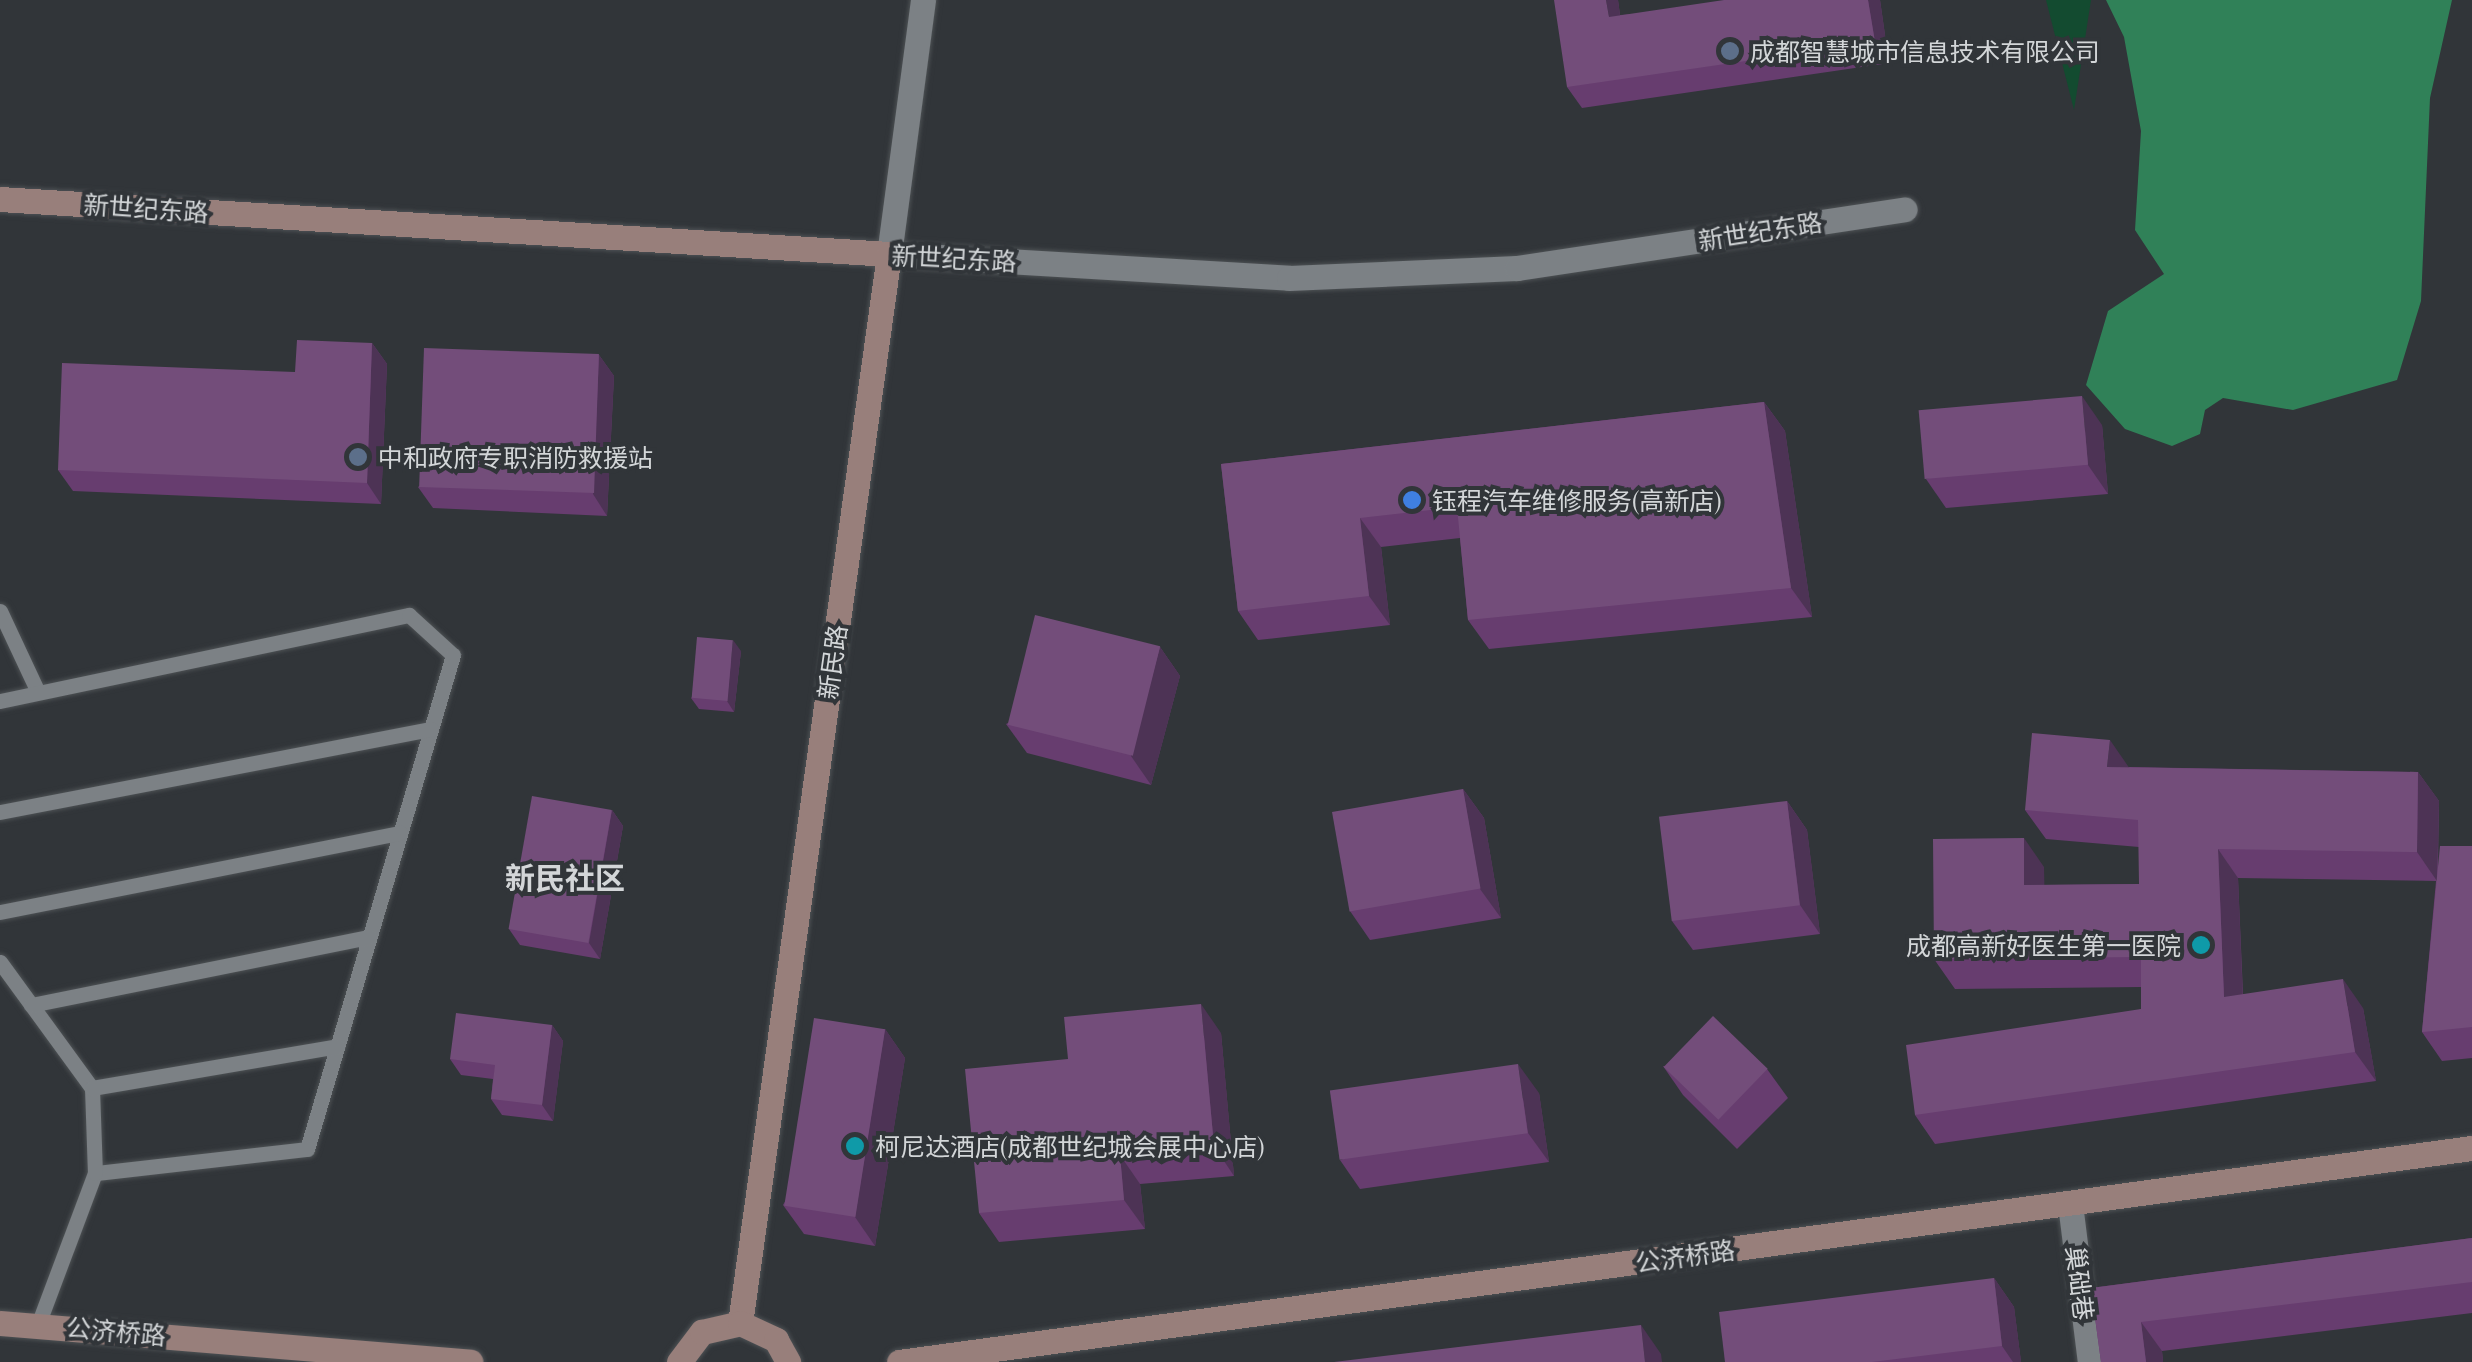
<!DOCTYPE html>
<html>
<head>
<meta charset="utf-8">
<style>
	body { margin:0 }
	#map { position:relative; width:2472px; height:1362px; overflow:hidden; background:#313539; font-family:"Playfair Display","Noto Sans SC",serif }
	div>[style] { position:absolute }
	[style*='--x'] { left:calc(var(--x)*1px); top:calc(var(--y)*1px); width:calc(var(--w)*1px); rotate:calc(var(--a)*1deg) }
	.green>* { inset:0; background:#134b30 }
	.forest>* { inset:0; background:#308158 }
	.roads { filter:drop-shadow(0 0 2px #4d5154) drop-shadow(0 0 2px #4d5154) }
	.lane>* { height:15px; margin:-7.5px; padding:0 7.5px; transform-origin:7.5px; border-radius:7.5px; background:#7c8185 }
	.street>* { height:25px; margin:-12.5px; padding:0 12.5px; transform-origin:12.5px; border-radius:12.5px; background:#7c8185 }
	.secondary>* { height:25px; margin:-12.5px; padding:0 12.5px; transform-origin:12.5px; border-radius:12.5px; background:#987f7b }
	.wall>* { inset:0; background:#673d6f }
	.shaded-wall>* { inset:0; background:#4d3355 }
	.building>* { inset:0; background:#734d7a; transform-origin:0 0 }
	.dots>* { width:28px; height:28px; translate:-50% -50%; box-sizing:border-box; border:5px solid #313539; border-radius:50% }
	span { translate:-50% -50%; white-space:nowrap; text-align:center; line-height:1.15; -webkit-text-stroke:8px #313539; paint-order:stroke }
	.poi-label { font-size:25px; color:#d3d6d8 }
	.left { translate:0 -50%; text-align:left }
	.right { translate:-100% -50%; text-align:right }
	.street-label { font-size:25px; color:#d3d6d8 }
	.quarter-label { font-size:30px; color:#d3d6d8; font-weight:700 }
</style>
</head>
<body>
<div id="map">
	<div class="green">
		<div style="clip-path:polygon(2046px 0,2091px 0,2074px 110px)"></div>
	</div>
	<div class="forest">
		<div style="clip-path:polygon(2106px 0,2452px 0,2430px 98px,2421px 301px,2397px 380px,2293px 410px,2223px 398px,2205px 410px,2200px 434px,2172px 446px,2125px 429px,2086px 385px,2108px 311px,2164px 274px,2135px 230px,2141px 131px,2124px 37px)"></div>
	</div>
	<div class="roads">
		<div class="lane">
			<div style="--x:0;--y:611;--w:89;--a:64.9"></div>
			<div style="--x:0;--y:701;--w:418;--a:-11.9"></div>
			<div style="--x:409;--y:615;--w:59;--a:42.3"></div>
			<div style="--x:453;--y:655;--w:515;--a:106.46"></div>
			<div style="--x:307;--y:1149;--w:213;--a:173.5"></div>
			<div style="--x:95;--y:1173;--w:162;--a:110.6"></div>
			<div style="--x:0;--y:812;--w:439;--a:-10.9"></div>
			<div style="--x:0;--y:912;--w:408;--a:-11.2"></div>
			<div style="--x:0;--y:962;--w:156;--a:53.9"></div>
			<div style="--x:92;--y:1088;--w:85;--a:88"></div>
			<div style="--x:31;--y:1005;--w:345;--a:-11.4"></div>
			<div style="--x:92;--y:1088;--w:249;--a:-9.7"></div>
		</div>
		<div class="street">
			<div style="--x:923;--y:0;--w:256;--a:97.6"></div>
			<div style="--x:889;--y:254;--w:401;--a:3.4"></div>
			<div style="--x:1289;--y:278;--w:228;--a:-2.5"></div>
			<div style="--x:1517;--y:268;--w:392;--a:-8.6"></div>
			<div style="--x:2070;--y:1204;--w:159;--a:82.8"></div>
		</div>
		<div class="secondary">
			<div style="--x:0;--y:199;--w:891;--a:3.54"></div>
			<div style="--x:889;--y:254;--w:1079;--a:97.93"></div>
			<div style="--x:0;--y:1323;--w:472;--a:4.7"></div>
			<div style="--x:679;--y:1362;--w:38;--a:-53"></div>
			<div style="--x:702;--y:1332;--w:39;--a:-13"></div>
			<div style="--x:740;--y:1323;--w:40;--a:25"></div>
			<div style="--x:776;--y:1340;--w:25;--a:61"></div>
			<div style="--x:899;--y:1362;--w:1587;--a:-7.75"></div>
		</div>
	</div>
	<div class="wall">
		<div style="clip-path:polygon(1618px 0,1620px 15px,1880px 0,1889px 63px,1582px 108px,1567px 87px)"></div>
		<div style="clip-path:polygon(372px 343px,387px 364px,381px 504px,73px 491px,58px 470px,295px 372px)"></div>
		<div style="clip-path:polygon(599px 355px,614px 376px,607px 516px,433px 508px,418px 487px)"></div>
		<div style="clip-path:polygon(1764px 402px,1785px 431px,1812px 617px,1489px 649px,1468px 620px,1460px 538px,1381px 547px,1390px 625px,1258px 640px,1238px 611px,1221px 464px)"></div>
		<div style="clip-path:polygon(2102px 425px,2108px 494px,1946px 508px,1926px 479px)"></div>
		<div style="clip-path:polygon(1160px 647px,1180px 676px,1151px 785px,1027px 753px,1006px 724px)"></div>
		<div style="clip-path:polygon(741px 651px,734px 712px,699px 709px,691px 698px)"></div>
		<div style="clip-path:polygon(2129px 767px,2418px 772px,2439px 801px,2438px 867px,2472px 846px,2472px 1058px,2442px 1061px,2422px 1032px,2436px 881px,2238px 878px,2243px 994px,2363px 1008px,2376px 1081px,1935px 1144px,1915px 1115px,2141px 1009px,2141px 987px,1955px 989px,1934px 959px,2044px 867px,2044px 885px,2139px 884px,2139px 847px,2046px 839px,2025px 810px)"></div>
		<div style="clip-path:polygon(1463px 789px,1484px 818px,1501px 918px,1370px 940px,1350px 911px)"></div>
		<div style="clip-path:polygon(1787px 801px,1807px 830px,1820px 934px,1693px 950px,1672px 921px)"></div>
		<div style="clip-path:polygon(612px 810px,623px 826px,600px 959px,520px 945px,509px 929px)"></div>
		<div style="clip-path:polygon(552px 1025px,563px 1041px,553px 1121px,502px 1115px,491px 1099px,493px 1079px,461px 1075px,450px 1059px)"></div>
		<div style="clip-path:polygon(885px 1029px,905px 1058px,875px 1246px,804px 1234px,783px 1205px)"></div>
		<div style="clip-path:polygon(1221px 1033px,1234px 1176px,1140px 1184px,1145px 1229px,999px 1242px,979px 1213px,1068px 1059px)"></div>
		<div style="clip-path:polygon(1663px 1066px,1767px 1069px,1788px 1098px,1737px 1149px,1683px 1095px)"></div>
		<div style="clip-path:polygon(1539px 1093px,1549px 1162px,1360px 1189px,1340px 1160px)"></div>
		<div style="clip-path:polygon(2472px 1238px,2472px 1313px,2162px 1351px,2163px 1362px,2101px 1362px,2091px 1288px)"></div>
		<div style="clip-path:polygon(1994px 1278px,2014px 1307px,2021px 1362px,1725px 1362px)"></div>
	</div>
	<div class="shaded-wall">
		<div style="clip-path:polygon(1606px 0,1618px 0,1623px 38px,1609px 17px)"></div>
		<div style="clip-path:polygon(1868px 0,1880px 0,1889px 63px,1875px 42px)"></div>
		<div style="clip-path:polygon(372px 343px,387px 364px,381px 504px,367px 483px)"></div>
		<div style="clip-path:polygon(599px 355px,614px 376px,607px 516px,593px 494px)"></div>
		<div style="clip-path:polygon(2082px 396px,2102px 425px,2108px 494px,2088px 465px)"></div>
		<div style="clip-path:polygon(1764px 402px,1785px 431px,1812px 617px,1791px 588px)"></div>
		<div style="clip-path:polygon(1360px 518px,1381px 547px,1390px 625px,1369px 596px)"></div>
		<div style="clip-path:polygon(733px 640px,741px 651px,734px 712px,727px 701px)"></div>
		<div style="clip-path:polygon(1160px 647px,1180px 676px,1151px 785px,1131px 756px)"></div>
		<div style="clip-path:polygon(2110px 740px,2130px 769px,2107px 767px)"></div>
		<div style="clip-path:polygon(2418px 772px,2439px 801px,2437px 881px,2417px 852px)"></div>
		<div style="clip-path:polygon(1463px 789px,1484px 818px,1501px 918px,1480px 889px)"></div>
		<div style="clip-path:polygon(1787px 801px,1807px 830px,1820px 934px,1800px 905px)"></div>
		<div style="clip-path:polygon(612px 810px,623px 826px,600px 959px,589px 943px)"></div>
		<div style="clip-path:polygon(2024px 838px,2044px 867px,2045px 914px,2024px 885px)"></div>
		<div style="clip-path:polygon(2218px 849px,2238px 878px,2244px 1026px,2224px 997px)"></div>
		<div style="clip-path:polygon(2343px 979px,2363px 1008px,2376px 1081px,2355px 1052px)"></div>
		<div style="clip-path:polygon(1201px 1004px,1221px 1033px,1234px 1176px,1214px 1146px)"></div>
		<div style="clip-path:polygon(552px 1025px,563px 1041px,553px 1121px,542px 1105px)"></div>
		<div style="clip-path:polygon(885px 1029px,905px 1058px,875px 1246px,855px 1217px)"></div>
		<div style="clip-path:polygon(1518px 1064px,1539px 1093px,1549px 1162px,1528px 1133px)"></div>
		<div style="clip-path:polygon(1120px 1155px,1140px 1184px,1145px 1229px,1124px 1200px)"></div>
		<div style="clip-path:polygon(1994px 1278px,2014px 1307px,2021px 1362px,2013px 1362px,2002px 1346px)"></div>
		<div style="clip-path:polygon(2141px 1322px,2162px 1351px,2163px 1362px,2146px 1362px)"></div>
		<div style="clip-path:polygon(1641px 1325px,1661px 1354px,1662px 1362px,1645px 1362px)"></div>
	</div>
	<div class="building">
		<div style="clip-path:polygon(1554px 0,1606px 0,1609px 17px,1724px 0,1868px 0,1875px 42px,1567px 87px)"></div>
		<div style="clip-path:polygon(297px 340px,372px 343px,367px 483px,58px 470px,62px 363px,295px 372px)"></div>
		<div style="left:424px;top:348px;width:175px;height:139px;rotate:2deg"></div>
		<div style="left:2082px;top:396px;width:69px;height:164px;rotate:85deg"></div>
		<div style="clip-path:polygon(1764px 402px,1791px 588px,1468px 620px,1457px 507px,1360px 518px,1369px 596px,1238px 611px,1221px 464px)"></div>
		<div style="left:1035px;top:615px;width:129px;height:113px;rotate:14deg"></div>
		<div style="left:697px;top:637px;width:36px;height:61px;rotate:5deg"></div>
		<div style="clip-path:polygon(2032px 733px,2110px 740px,2107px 767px,2418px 772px,2417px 852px,2218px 849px,2224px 997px,2343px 979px,2355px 1052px,1915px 1115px,1906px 1045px,2141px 1009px,2141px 957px,1934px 959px,1933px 839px,2024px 838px,2024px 885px,2139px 884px,2138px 820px,2025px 810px)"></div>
		<div style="left:1463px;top:789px;width:101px;height:133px;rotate:80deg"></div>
		<div style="left:532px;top:796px;width:81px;height:135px;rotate:10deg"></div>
		<div style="left:1787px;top:801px;width:105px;height:129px;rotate:83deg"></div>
		<div style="clip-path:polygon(2440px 846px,2472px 846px,2472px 1027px,2422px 1032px)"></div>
		<div style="clip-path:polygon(1201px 1004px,1214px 1146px,1120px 1155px,1124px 1200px,979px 1213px,965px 1069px,1068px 1059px,1064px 1017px)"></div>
		<div style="clip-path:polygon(456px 1013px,552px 1025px,542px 1105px,491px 1099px,495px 1065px,450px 1059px)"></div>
		<div style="left:1713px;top:1016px;width:76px;height:71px;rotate:44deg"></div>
		<div style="left:814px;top:1018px;width:72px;height:190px;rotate:9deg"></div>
		<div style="left:1518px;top:1064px;width:70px;height:190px;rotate:82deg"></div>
		<div style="clip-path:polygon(2472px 1238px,2472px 1282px,2141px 1322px,2146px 1362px,2101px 1362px,2091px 1288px)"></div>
		<div style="clip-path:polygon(1994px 1278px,2002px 1346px,1872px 1362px,1725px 1362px,1719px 1312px)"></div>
		<div style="clip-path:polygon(1641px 1325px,1645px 1362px,1334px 1362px)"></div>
	</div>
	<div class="dots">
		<div style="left:1730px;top:51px;background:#5c6f8a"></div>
		<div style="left:358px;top:457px;background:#5c6f8a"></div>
		<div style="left:1412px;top:500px;background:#3f7fe0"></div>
		<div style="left:2201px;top:945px;background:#0f9aa8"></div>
		<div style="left:855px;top:1146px;background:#0f9aa8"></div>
	</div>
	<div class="poi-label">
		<span class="left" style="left:1750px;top:51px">成都智慧城市信息技术有限公司</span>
		<span class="left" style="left:378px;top:457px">中和政府专职消防救援站</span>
		<span class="left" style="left:1432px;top:500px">钰程汽车维修服务(高新店)</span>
		<span class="right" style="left:2181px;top:945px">成都高新好医生第一医院</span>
		<span class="left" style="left:875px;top:1146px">柯尼达酒店(成都世纪城会展中心店)</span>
	</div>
	<div class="street-label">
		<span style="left:146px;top:208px;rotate:4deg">新世纪东路</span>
		<span style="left:1760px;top:231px;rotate:-9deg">新世纪东路</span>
		<span style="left:954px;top:258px;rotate:3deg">新世纪东路</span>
		<span style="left:832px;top:662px;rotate:-82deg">新民路</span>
		<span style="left:1685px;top:1256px;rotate:-8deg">公济桥路</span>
		<span style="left:2080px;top:1283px;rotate:83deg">巢础巷</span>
		<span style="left:116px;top:1331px;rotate:5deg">公济桥路</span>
	</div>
	<div class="quarter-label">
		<span style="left:565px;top:877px">新民社区</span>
	</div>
</div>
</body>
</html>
